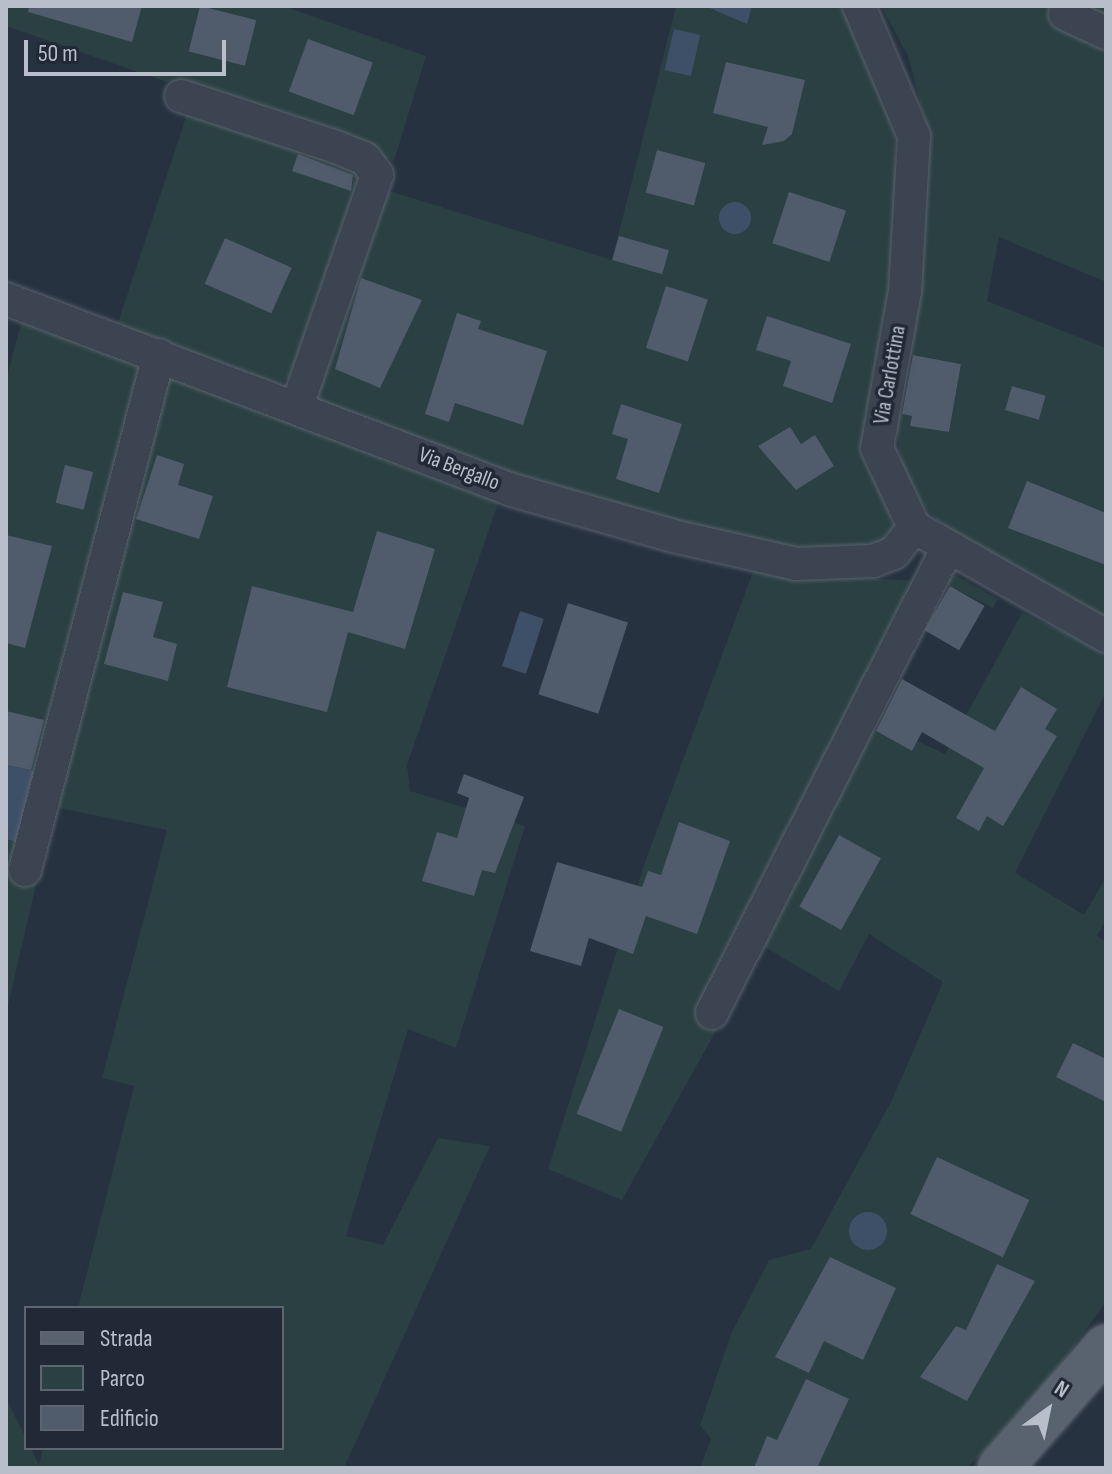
<!DOCTYPE html>
<html>
<head>
<meta charset="utf-8">
<style>
	body { margin:0 }
	#map { position:relative; width:1112px; height:1474px; overflow:hidden; background:#273240; font-family:"Sofia Sans Condensed",sans-serif }
	div>[style] { position:absolute }
	[style*='--x'] { left:calc(var(--x)*1px); top:calc(var(--y)*1px); width:calc(var(--w)*1px); rotate:calc(var(--a)*1deg) }
	.green>* { inset:0; background:#2a4042 }
	.water>* { inset:0; background:#3e5068; transform-origin:0 0 }
	.round { border-radius:50% }
	.building>* { inset:0; background:#505b6b; transform-origin:0 0 }
	.roads { filter:drop-shadow(0 0 2px #59626d) drop-shadow(0 0 2px #59626d) }
	.street>* { height:32px; margin:-16px; padding:0 16px; transform-origin:16px; border-radius:16px; background:#3b4450 }
	.primary>* { height:44px; margin:-22px; padding:0 22px; transform-origin:22px; border-radius:22px; background:#596370 }
	span { translate:-50% -50%; white-space:nowrap; text-align:center; line-height:1.15; -webkit-text-stroke:7px #202935; paint-order:stroke }
	.street-label { font-size:22px; color:#b8bfca }
	.frame { position:absolute; inset:0; border:8px solid #b8bfca; pointer-events:none }
	.legend { position:absolute; left:24px; top:1306px; width:260px; height:144px; box-sizing:border-box; background:#202935; border:2px solid #5d6571; margin:0; padding:10px 14px; list-style:none; font-size:24px; color:#b8bfca }
	.legend li { display:flex; align-items:center; gap:16px; height:40px }
	.legend b { width:40px; border:2px solid #5d6571 }
	.north { position:absolute; left:1008px; top:1370px; width:80px; height:80px; -webkit-text-stroke:6px #202935; paint-order:stroke; rotate:33deg; font-size:22px; font-weight:700; line-height:32px; text-align:center; color:#b8bfca }
	.north::after { content:''; display:block; margin:auto; width:28px; height:36px; background:#b8bfca; clip-path:polygon(50% 0,100% 100%,50% 72%,0 100%) }
	.scale { position:absolute; left:24px; top:40px; width:202px; height:36px; box-sizing:border-box; border:4px solid #b8bfca; border-top:0; padding-left:10px; font-size:24px; line-height:28px; white-space:nowrap; color:#b8bfca; -webkit-text-stroke:6px #202935; paint-order:stroke }
</style>
</head>
<body>
<div id="map">
	<div class="green">
		<div style="clip-path:polygon(6px 6px,283px 6px,426px 56px,394px 161px,6px 26px)"></div>
		<div style="clip-path:polygon(676px 6px,841px 6px,880px 74px,894px 120px,896px 191px,893px 269px,869px 397px,872px 447px,893px 528px,874px 550px,801px 558px,563px 492px,310px 398px,386px 190px,612px 260px)"></div>
		<div style="clip-path:polygon(881px 6px,1106px 6px,1106px 282px,999px 237px,987px 301px,1106px 348px,1106px 620px,974px 553px,904px 489px,895px 413px,912px 416px,911px 426px,949px 432px,961px 364px,905px 353px,921px 290px,928px 132px,908px 56px)"></div>
		<div style="clip-path:polygon(188px 111px,359px 168px,363px 178px,297px 372px,280px 384px,116px 329px)"></div>
		<div style="clip-path:polygon(22px 320px,501px 495px,407px 765px,410px 791px,525px 826px,456px 1048px,408px 1029px,346px 1236px,383px 1245px,438px 1138px,490px 1146px,344px 1468px,6px 1468px,6px 1399px,39px 1465px,43px 1448px,282px 1448px,282px 1308px,78px 1308px,134px 1086px,102px 1078px,167px 830px,54px 807px,6px 1014px,6px 380px)"></div>
		<div style="clip-path:polygon(753px 572px,919px 581px,868px 727px,912px 751px,917px 741px,945px 754px,1022px 613px,1106px 651px,1106px 692px,1015px 873px,1084px 915px,1106px 877px,1106px 920px,1097px 936px,1106px 942px,1106px 1302px,1019px 1422px,966px 1468px,700px 1468px,711px 1439px,700px 1425px,731px 1334px,769px 1260px,811px 1249px,892px 1100px,943px 982px,869px 934px,839px 991px,763px 946px,622px 1200px,548px 1169px,645px 862px)"></div>
		<div style="clip-path:polygon(955px 575px,998px 599px,993px 608px,944px 583px)"></div>
	</div>
	<div class="water">
		<div style="clip-path:polygon(705px 6px,752px 6px,747px 24px)"></div>
		<div style="left:674px;top:29px;width:27px;height:42px;rotate:13deg"></div>
		<div class="round" style="left:719px;top:202px;width:32px;height:32px"></div>
		<div style="left:520px;top:611px;width:25px;height:58px;rotate:18deg"></div>
		<div style="clip-path:polygon(6px 765px,35px 771px,18px 842px,6px 839px)"></div>
		<div class="round" style="left:849px;top:1212px;width:38px;height:38px"></div>
	</div>
	<div class="building">
		<div style="clip-path:polygon(29px 6px,142px 6px,132px 42px,28px 12px)"></div>
		<div style="left:200px;top:6px;width:58px;height:47px;rotate:14deg"></div>
		<div style="left:308px;top:39px;width:69px;height:56px;rotate:20deg"></div>
		<div style="clip-path:polygon(726px 62px,805px 80px,792px 134px,784px 141px,762px 145px,768px 127px,713px 113px)"></div>
		<div style="left:657px;top:150px;width:50px;height:44px;rotate:15deg"></div>
		<div style="clip-path:polygon(298px 154px,353px 175px,351px 191px,292px 171px)"></div>
		<div style="left:789px;top:192px;width:60px;height:54px;rotate:18deg"></div>
		<div style="left:619px;top:236px;width:52px;height:25px;rotate:16deg"></div>
		<div style="left:225px;top:238px;width:73px;height:50px;rotate:24deg"></div>
		<div style="clip-path:polygon(361px 278px,422px 300px,380px 388px,335px 369px)"></div>
		<div style="left:666px;top:286px;width:44px;height:65px;rotate:18deg"></div>
		<div style="clip-path:polygon(457px 313px,481px 321px,478px 329px,547px 351px,523px 425px,455px 403px,449px 422px,425px 414px)"></div>
		<div style="clip-path:polygon(767px 316px,851px 344px,832px 403px,783px 386px,791px 361px,756px 350px)"></div>
		<div style="clip-path:polygon(913px 355px,961px 364px,949px 432px,910px 426px,912px 416px,902px 414px)"></div>
		<div style="left:1012px;top:386px;width:35px;height:25px;rotate:16deg"></div>
		<div style="clip-path:polygon(621px 404px,682px 424px,659px 493px,616px 479px,628px 439px,612px 434px)"></div>
		<div style="clip-path:polygon(790px 427px,801px 444px,815px 435px,834px 466px,796px 490px,758px 446px)"></div>
		<div style="clip-path:polygon(157px 455px,184px 464px,178px 485px,213px 496px,199px 539px,136px 519px)"></div>
		<div style="left:65px;top:465px;width:29px;height:39px;rotate:14deg"></div>
		<div style="clip-path:polygon(1027px 481px,1106px 513px,1106px 565px,1008px 528px)"></div>
		<div style="clip-path:polygon(377px 531px,435px 549px,405px 649px,348px 632px,327px 712px,227px 687px,252px 586px,353px 612px)"></div>
		<div style="clip-path:polygon(6px 535px,52px 546px,25px 648px,6px 643px)"></div>
		<div style="left:950px;top:586px;width:40px;height:51px;rotate:30deg"></div>
		<div style="clip-path:polygon(123px 592px,163px 602px,153px 637px,177px 644px,168px 681px,104px 664px)"></div>
		<div style="left:568px;top:603px;width:63px;height:96px;rotate:18deg"></div>
		<div style="clip-path:polygon(902px 679px,995px 731px,1021px 687px,1057px 709px,1045px 729px,1057px 736px,1003px 826px,987px 816px,979px 831px,956px 818px,984px 768px,922px 732px,912px 751px,876px 731px)"></div>
		<div style="clip-path:polygon(6px 711px,44px 720px,31px 770px,6px 765px)"></div>
		<div style="clip-path:polygon(464px 774px,524px 797px,495px 873px,482px 870px,474px 896px,422px 881px,437px 832px,457px 838px,469px 798px,457px 793px)"></div>
		<div style="clip-path:polygon(679px 822px,730px 841px,697px 934px,646px 916px,633px 954px,589px 938px,581px 966px,530px 951px,557px 862px,642px 887px,648px 871px,661px 875px)"></div>
		<div style="left:839px;top:835px;width:48px;height:82px;rotate:29deg"></div>
		<div style="left:619px;top:1009px;width:48px;height:113px;rotate:22deg"></div>
		<div style="clip-path:polygon(1073px 1043px,1106px 1059px,1106px 1102px,1056px 1077px)"></div>
		<div style="left:937px;top:1157px;width:102px;height:63px;rotate:25deg"></div>
		<div style="clip-path:polygon(830px 1257px,896px 1288px,863px 1360px,824px 1341px,809px 1373px,775px 1357px)"></div>
		<div style="clip-path:polygon(997px 1264px,1035px 1281px,967px 1401px,920px 1377px,956px 1326px,966px 1330px)"></div>
		<div style="clip-path:polygon(806px 1379px,849px 1399px,817px 1468px,754px 1468px,767px 1436px,777px 1440px)"></div>
	</div>
	<div class="roads">
		<div class="street">
			<div style="--x:859;--y:6;--w:141;--a:67.1"></div>
			<div style="--x:914;--y:136;--w:155;--a:93.3"></div>
			<div style="--x:905;--y:291;--w:159;--a:100.1"></div>
			<div style="--x:877;--y:448;--w:87;--a:64.9"></div>
			<div style="--x:914;--y:527;--w:221;--a:29.6"></div>
			<div style="--x:1065;--y:14;--w:45;--a:24.9"></div>
			<div style="--x:181;--y:96;--w:163;--a:18.2"></div>
			<div style="--x:336;--y:147;--w:31;--a:22"></div>
			<div style="--x:365;--y:159;--w:20;--a:53"></div>
			<div style="--x:377;--y:175;--w:244;--a:109.1"></div>
			<div style="--x:6;--y:299;--w:541;--a:20.68"></div>
			<div style="--x:512;--y:490;--w:167;--a:15.9"></div>
			<div style="--x:673;--y:536;--w:126;--a:12.8"></div>
			<div style="--x:796;--y:564;--w:77;--a:-2.2"></div>
			<div style="--x:873;--y:561;--w:22;--a:-21"></div>
			<div style="--x:894;--y:553;--w:33;--a:-52"></div>
			<div style="--x:25;--y:870;--w:532;--a:-75.42"></div>
			<div style="--x:712;--y:1013;--w:518;--a:-63.14"></div>
		</div>
		<div class="primary">
			<div style="--x:1000;--y:1468;--w:161;--a:-48.8"></div>
		</div>
	</div>
	<div class="street-label">
		<span style="left:890px;top:375px;rotate:-80deg">Via Carlottina</span>
		<span style="left:459px;top:469px;rotate:21deg">Via Bergallo</span>
	</div>
	<div class="frame"></div>
	<ul class="legend">
	<li><b style="height:10px;background:#596370"></b>Strada</li>
	<li><b style="height:22px;background:#2a4042"></b>Parco</li>
	<li><b style="height:22px;background:#505b6b"></b>Edificio</li>
	</ul>
	<div class="north">N</div>
	<div class="scale">50 m</div>
</div>
</body>
</html>
